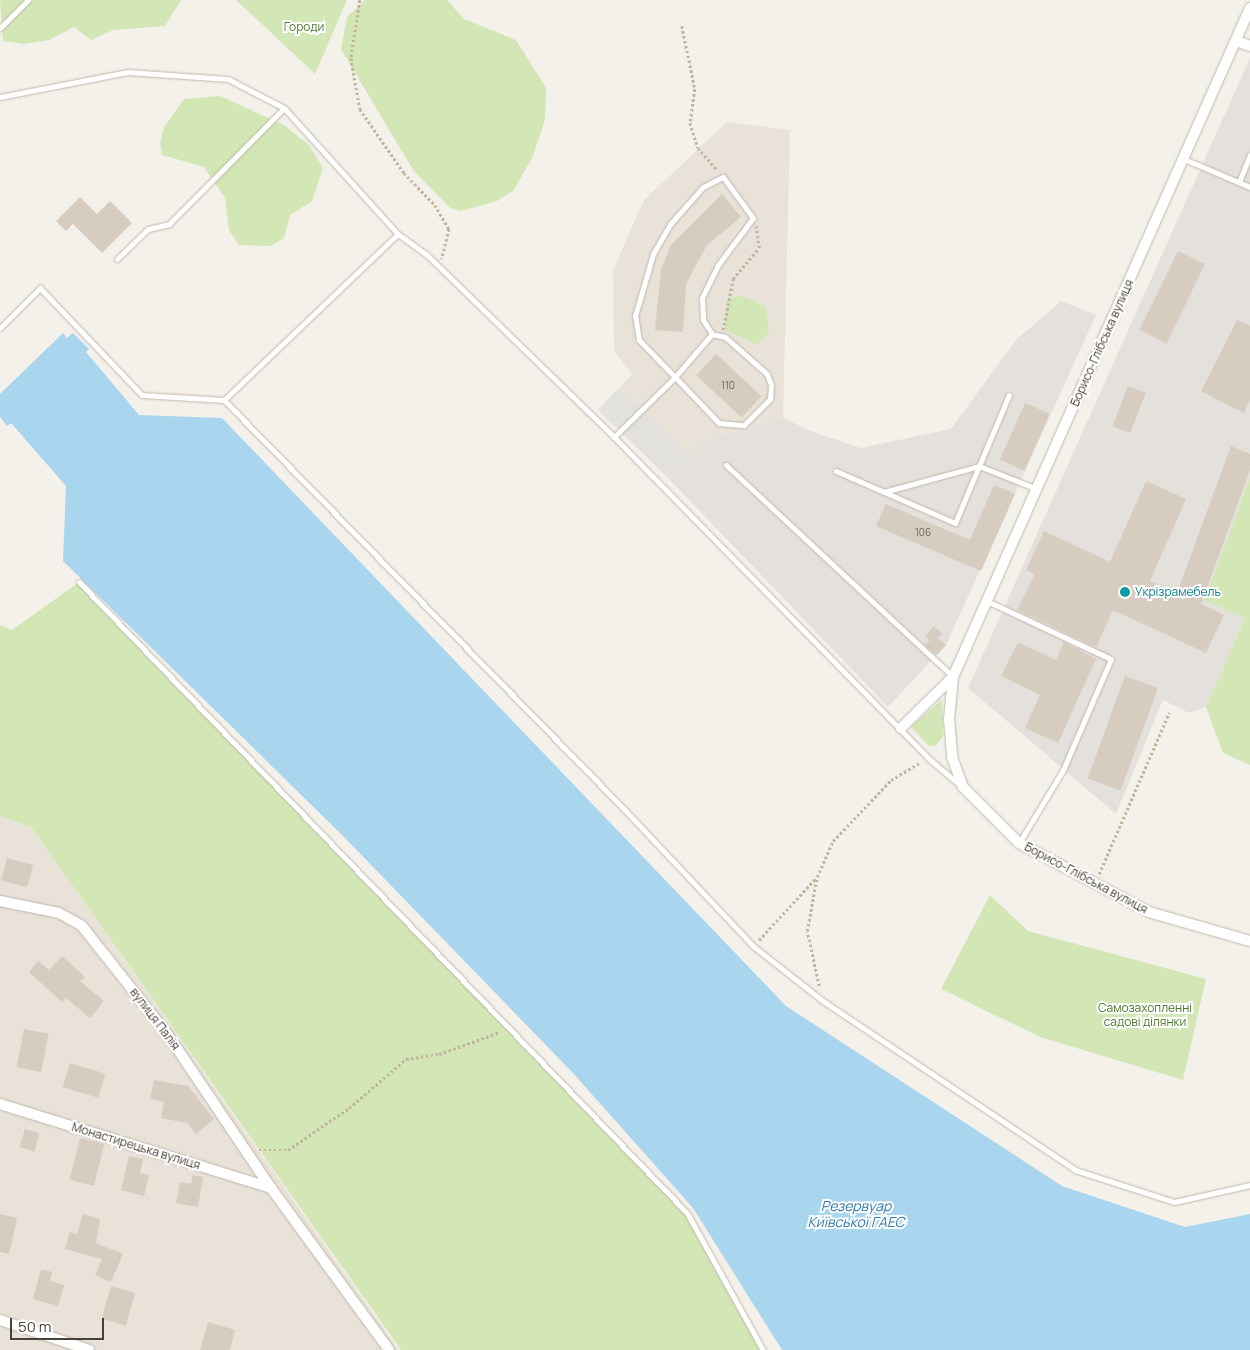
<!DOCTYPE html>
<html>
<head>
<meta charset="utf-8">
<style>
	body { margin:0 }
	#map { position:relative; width:1250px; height:1350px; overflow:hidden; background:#f4f1ea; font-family:Manrope,sans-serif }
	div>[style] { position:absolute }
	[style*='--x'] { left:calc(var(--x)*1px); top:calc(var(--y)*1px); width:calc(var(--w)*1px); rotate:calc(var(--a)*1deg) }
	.residential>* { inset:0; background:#e8e2d8 }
	.industrial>* { inset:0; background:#e4e0db }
	.green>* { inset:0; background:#d2e7b5 }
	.parking>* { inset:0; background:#e3e1de; transform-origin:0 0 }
	.water>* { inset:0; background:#a9d5ee }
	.building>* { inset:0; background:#d6ccc0; transform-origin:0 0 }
	.path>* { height:2.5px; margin-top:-1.25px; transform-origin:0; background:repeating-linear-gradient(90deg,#c1b39e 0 2.5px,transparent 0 5px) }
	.roads { filter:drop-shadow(0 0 1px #c0b8ad) drop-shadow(0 0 1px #c0b8ad) }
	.lane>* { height:5px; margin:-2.5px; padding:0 2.5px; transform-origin:2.5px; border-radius:2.5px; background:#fff }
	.street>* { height:10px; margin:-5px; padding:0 5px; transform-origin:5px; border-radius:5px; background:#fff }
	.dots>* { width:14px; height:14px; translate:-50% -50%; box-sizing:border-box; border:2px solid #fff; border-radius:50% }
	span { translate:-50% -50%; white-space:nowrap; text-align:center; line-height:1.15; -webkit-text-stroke:4px #fff; paint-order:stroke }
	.number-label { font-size:10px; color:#6c645a }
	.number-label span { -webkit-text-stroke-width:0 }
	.park-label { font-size:12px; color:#4d792d }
	.street-label { font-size:12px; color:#484138 }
	.culture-label { font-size:12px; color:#0d838f }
	.left { translate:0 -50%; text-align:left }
	.water-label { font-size:14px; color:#327ca9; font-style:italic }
	.scale { position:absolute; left:10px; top:1318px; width:94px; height:22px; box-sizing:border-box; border:2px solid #484138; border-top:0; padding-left:6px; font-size:15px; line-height:18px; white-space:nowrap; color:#484138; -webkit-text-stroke:4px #fff; paint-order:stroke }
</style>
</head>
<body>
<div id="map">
	<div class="residential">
		<div style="clip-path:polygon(727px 122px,790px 130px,783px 418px,705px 440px,668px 478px,599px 411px,632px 374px,614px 350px,613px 270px,644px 200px)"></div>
		<div style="clip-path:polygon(0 816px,31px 827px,399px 1350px,0 1350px)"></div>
	</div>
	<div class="industrial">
		<div style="clip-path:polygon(1250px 58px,1250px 478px,1204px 600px,1245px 619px,1206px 707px,1189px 713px,1163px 700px,1116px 814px,968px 688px)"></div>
		<div style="clip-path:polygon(1061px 301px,1096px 315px,946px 645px,888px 707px,668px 478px,705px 440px,783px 418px,813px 432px,861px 448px,951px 429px,1016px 340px)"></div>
	</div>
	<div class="green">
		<div style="clip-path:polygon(0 0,181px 0,165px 26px,113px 30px,91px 40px,74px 27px,49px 40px,23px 44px,3px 41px)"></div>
		<div style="clip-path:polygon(236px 0,347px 0,315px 74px)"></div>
		<div style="clip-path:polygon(365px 0,447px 0,464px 19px,516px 40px,546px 88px,545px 120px,532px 158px,513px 191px,497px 201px,461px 211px,450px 208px,413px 170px,341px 49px,347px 17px)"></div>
		<div style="clip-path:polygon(220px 96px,284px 125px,310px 146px,323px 168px,312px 201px,290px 215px,284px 238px,271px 246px,239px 245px,229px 230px,225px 198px,204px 167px,162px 155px,160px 143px,164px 127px,184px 99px)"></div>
		<div style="clip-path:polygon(742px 296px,766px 307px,769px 332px,757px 345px,724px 329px,728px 298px)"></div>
		<div style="clip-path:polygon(1250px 478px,1250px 765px,1223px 753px,1206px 707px,1245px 619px,1204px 600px)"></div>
		<div style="clip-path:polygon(79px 582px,687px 1213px,763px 1350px,401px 1350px,31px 827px,0 816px,0 625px,12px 630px)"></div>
		<div style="clip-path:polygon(942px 699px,943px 736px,936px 746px,929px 746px,911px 727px)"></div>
		<div style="clip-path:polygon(990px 895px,1028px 931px,1206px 979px,1183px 1080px,1040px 1037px,941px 989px)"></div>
	</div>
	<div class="parking">
		<div style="left:619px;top:388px;width:98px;height:30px;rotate:44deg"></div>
	</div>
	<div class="water">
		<div style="clip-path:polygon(63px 333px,67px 338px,73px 333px,89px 349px,86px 352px,139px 415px,222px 418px,786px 1006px,1062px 1186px,1185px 1227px,1250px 1214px,1250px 1350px,782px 1350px,693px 1208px,573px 1073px,344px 837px,63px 561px,66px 486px,11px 423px,7px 426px,0 417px,0 394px)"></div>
	</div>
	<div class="building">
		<div style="clip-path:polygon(722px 194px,741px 217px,707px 245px,686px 284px,683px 332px,655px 330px,661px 270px,671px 245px)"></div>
		<div style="clip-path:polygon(80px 197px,97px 214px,110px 201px,132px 223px,102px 253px,73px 224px,66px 231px,56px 221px)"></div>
		<div style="left:1178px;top:251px;width:30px;height:88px;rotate:26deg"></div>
		<div style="clip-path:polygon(1237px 320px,1250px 326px,1250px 400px,1244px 413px,1201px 391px)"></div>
		<div style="left:716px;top:354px;width:62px;height:29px;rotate:43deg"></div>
		<div style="left:1128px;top:386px;width:19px;height:43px;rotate:21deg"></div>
		<div style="left:1025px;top:403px;width:27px;height:62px;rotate:24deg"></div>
		<div style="clip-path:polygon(1231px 446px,1250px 454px,1250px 470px,1201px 604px,1224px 615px,1206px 653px,1113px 610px,1096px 647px,1017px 610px,1035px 574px,1026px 570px,1044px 531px,1110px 562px,1146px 481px,1186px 499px,1150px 581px,1177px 593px)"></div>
		<div style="clip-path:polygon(994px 485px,1015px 494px,981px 571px,876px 526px,886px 504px,970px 540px)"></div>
		<div style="clip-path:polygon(934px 626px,942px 633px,937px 638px,946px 645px,937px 655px,925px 645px,930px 640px,925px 636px)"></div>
		<div style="clip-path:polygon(1018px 642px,1056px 660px,1064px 642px,1096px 659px,1058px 743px,1025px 728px,1040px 695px,1001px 676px)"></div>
		<div style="left:1125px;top:676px;width:35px;height:109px;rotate:20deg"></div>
		<div style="left:7px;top:858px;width:27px;height:23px;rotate:15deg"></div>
		<div style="clip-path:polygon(62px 956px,85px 977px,80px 981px,104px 1001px,90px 1018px,66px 998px,62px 1002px,29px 972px,38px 961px,49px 970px)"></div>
		<div style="left:24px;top:1029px;width:25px;height:39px;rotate:11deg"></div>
		<div style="left:70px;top:1063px;width:37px;height:25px;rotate:17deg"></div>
		<div style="clip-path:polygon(154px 1080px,188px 1086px,214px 1119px,196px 1134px,187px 1123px,161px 1118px,164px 1102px,150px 1099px)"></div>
		<div style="left:25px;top:1129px;width:15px;height:19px;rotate:16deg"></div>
		<div style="left:80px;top:1138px;width:25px;height:43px;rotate:14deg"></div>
		<div style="clip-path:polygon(129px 1156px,143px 1159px,140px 1173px,149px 1175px,144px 1196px,121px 1190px)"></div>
		<div style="clip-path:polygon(193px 1175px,203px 1177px,198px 1207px,176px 1203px,180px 1182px,191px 1184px)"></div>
		<div style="clip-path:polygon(0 1214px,17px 1218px,9px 1254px,0 1252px)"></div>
		<div style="clip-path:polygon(83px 1214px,100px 1219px,96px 1243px,123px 1254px,111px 1282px,95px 1275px,102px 1259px,65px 1249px,70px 1232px,77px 1234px)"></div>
		<div style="clip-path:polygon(41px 1269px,52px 1272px,50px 1281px,64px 1285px,58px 1306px,33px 1299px)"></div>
		<div style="left:111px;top:1286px;width:25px;height:34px;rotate:16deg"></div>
		<div style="clip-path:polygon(208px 1322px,235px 1330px,230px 1350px,200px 1350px)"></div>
	</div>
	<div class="path">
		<div style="--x:360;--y:0;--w:59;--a:98.8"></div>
		<div style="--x:351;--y:58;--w:52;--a:80"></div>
		<div style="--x:360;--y:109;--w:78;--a:55.5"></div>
		<div style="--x:404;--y:173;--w:45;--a:45.9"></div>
		<div style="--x:435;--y:205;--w:28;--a:60"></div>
		<div style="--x:449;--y:229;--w:31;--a:103"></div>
		<div style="--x:682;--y:26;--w:64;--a:78.3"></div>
		<div style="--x:695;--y:89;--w:34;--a:98"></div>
		<div style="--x:690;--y:123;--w:26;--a:72"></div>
		<div style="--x:698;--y:148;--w:29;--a:49"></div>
		<div style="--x:723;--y:330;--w:52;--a:-78.9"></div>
		<div style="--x:733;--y:279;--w:40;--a:-50"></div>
		<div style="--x:759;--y:248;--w:22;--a:-98"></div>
		<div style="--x:1099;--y:874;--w:176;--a:-66.5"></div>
		<div style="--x:759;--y:940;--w:84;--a:-47.4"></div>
		<div style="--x:819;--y:986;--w:56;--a:-102.3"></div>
		<div style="--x:807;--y:931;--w:55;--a:-79.5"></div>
		<div style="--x:817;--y:877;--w:39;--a:-66"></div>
		<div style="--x:833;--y:841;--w:84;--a:-46.4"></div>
		<div style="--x:891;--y:780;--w:35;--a:-31"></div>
		<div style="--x:259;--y:1150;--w:29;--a:0"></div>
		<div style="--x:288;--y:1150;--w:74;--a:-34.5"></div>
		<div style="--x:349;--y:1108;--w:75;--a:-40.7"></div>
		<div style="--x:406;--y:1059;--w:33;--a:-9"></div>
		<div style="--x:439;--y:1054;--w:65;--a:-19.8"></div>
	</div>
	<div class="roads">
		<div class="lane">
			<div style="--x:0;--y:28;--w:40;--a:-45"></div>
			<div style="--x:0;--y:97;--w:130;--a:-11.1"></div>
			<div style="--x:128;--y:72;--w:100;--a:4"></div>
			<div style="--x:228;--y:79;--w:63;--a:27.4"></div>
			<div style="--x:284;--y:108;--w:170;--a:47.9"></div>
			<div style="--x:398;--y:234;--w:34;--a:36"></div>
			<div style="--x:426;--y:254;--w:262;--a:44.2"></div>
			<div style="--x:614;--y:437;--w:449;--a:45.6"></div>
			<div style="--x:928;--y:758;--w:42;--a:40.2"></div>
			<div style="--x:1184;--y:159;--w:72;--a:23"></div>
			<div style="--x:1239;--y:182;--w:29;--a:-68"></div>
			<div style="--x:117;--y:259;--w:43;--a:-44.1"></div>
			<div style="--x:148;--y:229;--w:22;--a:-13"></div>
			<div style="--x:169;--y:224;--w:163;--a:-45.2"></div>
			<div style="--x:0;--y:328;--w:57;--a:-45"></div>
			<div style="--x:40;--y:288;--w:148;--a:46.4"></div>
			<div style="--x:142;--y:395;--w:82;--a:3.5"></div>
			<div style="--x:224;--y:400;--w:240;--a:-43.7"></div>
			<div style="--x:224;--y:400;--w:572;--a:45.64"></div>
			<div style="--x:624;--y:809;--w:188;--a:46.7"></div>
			<div style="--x:753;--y:946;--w:89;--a:38.2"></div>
			<div style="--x:823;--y:1001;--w:303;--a:33.8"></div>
			<div style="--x:1075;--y:1170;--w:104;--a:17.9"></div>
			<div style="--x:1174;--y:1202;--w:78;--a:-12.6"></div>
			<div style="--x:614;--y:437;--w:86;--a:-44.5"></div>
			<div style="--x:675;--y:377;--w:52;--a:-134.2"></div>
			<div style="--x:639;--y:340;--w:24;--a:-99"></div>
			<div style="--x:635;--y:316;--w:65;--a:-73.8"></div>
			<div style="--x:653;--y:254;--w:36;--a:-60"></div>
			<div style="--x:671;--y:223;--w:48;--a:-48.4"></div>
			<div style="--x:703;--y:187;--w:22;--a:-27"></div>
			<div style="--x:723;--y:177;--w:51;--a:53.8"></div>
			<div style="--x:753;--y:218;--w:59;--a:126.7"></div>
			<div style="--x:718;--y:265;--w:37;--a:116"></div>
			<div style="--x:702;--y:298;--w:22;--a:87"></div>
			<div style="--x:703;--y:320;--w:17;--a:57"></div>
			<div style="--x:712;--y:334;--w:57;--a:130.7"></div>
			<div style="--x:675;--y:377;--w:64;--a:46.3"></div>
			<div style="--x:719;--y:423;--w:25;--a:5"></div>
			<div style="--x:744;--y:425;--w:37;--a:-45"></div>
			<div style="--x:770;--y:399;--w:14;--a:-86"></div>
			<div style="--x:771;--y:385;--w:12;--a:-110"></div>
			<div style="--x:767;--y:374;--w:56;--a:-138.6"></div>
			<div style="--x:725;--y:337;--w:13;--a:-167"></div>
			<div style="--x:726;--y:465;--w:311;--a:43"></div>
			<div style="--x:836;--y:471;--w:130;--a:23.6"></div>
			<div style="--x:955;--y:523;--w:62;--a:-67.2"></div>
			<div style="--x:979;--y:466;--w:62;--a:21.6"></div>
			<div style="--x:884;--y:492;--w:98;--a:-15.3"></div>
			<div style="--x:979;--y:466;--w:77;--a:-67.1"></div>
			<div style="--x:79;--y:582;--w:876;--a:46.06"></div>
			<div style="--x:687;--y:1213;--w:157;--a:61"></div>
			<div style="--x:987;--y:601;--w:137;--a:25.1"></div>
			<div style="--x:1111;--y:659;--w:121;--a:113.4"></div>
			<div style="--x:1063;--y:770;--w:85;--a:121.1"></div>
		</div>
		<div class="street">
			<div style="--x:1250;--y:8;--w:732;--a:113.94"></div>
			<div style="--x:953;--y:677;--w:42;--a:95.4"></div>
			<div style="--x:949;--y:719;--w:38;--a:85"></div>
			<div style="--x:952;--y:757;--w:32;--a:70"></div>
			<div style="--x:963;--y:787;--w:79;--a:45"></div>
			<div style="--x:1019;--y:843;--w:147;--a:28"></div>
			<div style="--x:1149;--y:912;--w:105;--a:16"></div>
			<div style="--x:1237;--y:41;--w:14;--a:21"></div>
			<div style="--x:901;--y:728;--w:73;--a:-44.4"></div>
			<div style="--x:0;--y:901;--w:60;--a:11.5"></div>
			<div style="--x:59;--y:913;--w:26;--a:29"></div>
			<div style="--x:82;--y:926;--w:139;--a:51.7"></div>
			<div style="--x:168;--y:1035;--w:184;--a:56.1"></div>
			<div style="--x:271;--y:1188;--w:200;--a:53.9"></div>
			<div style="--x:0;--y:1104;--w:284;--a:17.2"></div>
			<div style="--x:0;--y:1320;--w:94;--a:18.6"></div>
		</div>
	</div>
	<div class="dots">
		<div style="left:1125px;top:592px;background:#0f9aa8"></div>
	</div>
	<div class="number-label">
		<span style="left:728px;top:386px">110</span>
		<span style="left:923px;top:533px">106</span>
	</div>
	<div class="park-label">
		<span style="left:304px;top:27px">Городи</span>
		<span style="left:1145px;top:1015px">Самозахопленні<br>садові ділянки</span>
	</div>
	<div class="street-label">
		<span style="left:1102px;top:343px;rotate:-66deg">Борисо-Глібська вулиця</span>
		<span style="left:1086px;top:878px;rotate:28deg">Борисо-Глібська вулиця</span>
		<span style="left:155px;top:1019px;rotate:53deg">вулиця Палія</span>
		<span style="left:136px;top:1146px;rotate:17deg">Монастирецька вулиця</span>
	</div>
	<div class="culture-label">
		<span class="left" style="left:1135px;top:592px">Укрізрамебель</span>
	</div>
	<div class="water-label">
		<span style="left:856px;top:1214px">Резервуар<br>Київської ГАЕС</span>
	</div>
	<div class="scale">50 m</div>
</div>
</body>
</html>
